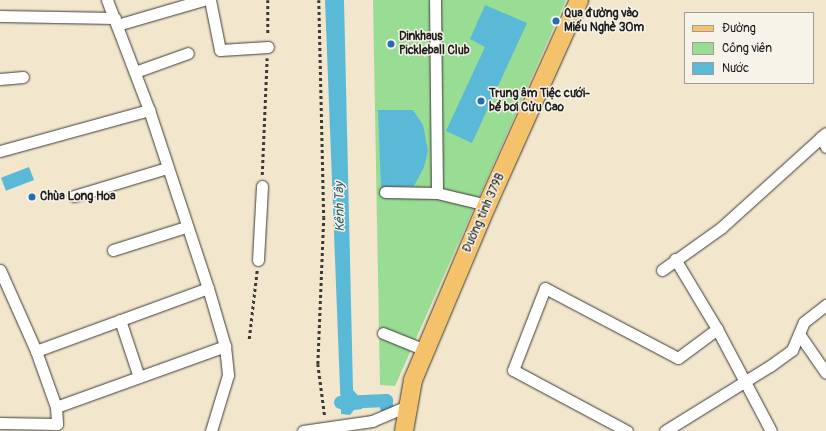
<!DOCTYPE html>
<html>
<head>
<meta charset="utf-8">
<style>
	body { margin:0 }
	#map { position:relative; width:826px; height:431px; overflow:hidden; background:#f2e6cd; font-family:Pangolin,sans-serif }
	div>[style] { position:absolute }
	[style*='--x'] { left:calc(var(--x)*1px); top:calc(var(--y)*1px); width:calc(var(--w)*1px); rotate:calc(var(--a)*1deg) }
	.green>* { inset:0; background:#99dc93 }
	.water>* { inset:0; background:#59b9d7; transform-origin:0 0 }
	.canal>* { height:13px; margin:-6.5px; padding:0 6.5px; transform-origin:6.5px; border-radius:6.5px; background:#59b9d7 }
	.path>* { height:2.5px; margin-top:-1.25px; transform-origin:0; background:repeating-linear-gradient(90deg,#3c3a37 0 3px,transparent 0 6px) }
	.roads { filter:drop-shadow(0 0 1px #3c3a37) drop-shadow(0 0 1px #3c3a37) }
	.street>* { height:11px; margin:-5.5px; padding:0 5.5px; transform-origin:5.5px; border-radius:5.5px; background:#fff }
	.primary>* { height:18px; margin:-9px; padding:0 9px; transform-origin:9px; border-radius:9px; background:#f4c26a }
	.dots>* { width:11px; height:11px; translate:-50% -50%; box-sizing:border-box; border:2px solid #f7f3e8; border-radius:50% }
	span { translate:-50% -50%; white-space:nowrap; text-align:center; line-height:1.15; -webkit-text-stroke:3px #f7f3e8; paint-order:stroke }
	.poi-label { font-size:12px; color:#1c1c1c; font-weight:700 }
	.left { translate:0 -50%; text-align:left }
	.street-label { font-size:12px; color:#1c1c1c }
	.water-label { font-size:13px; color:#345b67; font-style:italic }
	.legend { position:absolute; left:684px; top:12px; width:130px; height:72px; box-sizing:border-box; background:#f7f3e8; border:1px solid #9f9d96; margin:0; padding:5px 7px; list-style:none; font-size:12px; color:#1c1c1c }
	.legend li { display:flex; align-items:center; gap:8px; height:20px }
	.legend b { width:20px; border:1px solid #9f9d96 }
</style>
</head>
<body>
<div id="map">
	<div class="green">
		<div style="clip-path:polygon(373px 0,566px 0,395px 386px,380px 385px)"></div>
	</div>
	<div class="water">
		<div style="clip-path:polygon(325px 0,344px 0,353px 390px,362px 400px,362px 409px,354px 410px,350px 415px,341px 414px)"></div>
		<div style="clip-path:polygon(485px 5px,527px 23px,472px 143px,446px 131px,485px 47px,470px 39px)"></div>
		<div style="clip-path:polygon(378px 110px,413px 110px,423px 125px,428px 151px,424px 167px,414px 186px,381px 187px)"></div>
		<div style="left:29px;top:167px;width:14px;height:30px;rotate:69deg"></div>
	</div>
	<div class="canal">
		<div style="--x:340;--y:402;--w:46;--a:-2.5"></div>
		<div style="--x:386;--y:400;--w:7;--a:90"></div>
	</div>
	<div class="path">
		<div style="--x:268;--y:0;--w:35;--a:90"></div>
		<div style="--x:319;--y:0;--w:217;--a:88.7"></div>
		<div style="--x:324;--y:217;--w:147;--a:92.3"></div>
		<div style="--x:318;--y:364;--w:53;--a:82.5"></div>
		<div style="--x:262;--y:175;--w:117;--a:-87.6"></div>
		<div style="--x:249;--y:339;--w:69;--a:-83.4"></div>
	</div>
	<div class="roads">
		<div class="street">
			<div style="--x:210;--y:0;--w:51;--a:78.7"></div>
			<div style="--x:220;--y:50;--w:48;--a:-3.6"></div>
			<div style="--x:435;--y:0;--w:193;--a:89.4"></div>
			<div style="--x:437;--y:193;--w:51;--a:13.5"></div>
			<div style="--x:0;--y:16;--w:115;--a:1"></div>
			<div style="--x:117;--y:25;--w:90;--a:-16.2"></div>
			<div style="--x:135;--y:72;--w:56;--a:-19.7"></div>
			<div style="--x:0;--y:79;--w:23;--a:-5"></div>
			<div style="--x:149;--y:110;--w:188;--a:71.7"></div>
			<div style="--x:208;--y:288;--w:60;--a:73.7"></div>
			<div style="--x:225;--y:346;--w:29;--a:84"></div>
			<div style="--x:228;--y:375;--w:59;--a:106.9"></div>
			<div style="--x:821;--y:137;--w:11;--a:63"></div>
			<div style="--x:0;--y:151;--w:155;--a:-15.4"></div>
			<div style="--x:149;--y:110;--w:118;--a:-110.9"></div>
			<div style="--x:385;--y:192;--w:52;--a:1.1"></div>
			<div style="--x:74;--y:196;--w:97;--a:-16.8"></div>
			<div style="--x:113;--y:250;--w:77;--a:-17.5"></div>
			<div style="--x:675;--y:259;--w:82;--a:59"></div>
			<div style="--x:717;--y:329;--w:115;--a:62.1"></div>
			<div style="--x:258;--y:260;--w:74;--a:-86.9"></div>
			<div style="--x:0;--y:270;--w:89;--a:66"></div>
			<div style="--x:36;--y:351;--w:59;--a:70.3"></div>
			<div style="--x:662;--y:270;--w:74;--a:-35.6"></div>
			<div style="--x:722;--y:227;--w:140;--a:-42.1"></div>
			<div style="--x:120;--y:320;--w:60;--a:71.6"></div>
			<div style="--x:383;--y:333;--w:45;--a:22"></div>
			<div style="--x:799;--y:334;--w:47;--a:55.3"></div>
			<div style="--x:36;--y:351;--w:183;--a:-20.1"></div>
			<div style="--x:0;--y:423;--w:57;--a:1"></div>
			<div style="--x:57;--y:424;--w:17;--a:-93"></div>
			<div style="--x:56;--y:407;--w:180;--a:-19.8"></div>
			<div style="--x:303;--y:431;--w:70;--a:-8.2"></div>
			<div style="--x:372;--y:421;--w:38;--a:-23"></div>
			<div style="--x:627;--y:431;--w:129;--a:-151.8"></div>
			<div style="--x:513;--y:370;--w:88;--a:-68.7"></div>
			<div style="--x:545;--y:288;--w:150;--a:27.8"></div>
			<div style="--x:678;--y:358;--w:49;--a:-36.6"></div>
			<div style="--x:665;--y:431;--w:123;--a:-31.8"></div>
			<div style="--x:770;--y:366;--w:27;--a:-36"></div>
			<div style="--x:792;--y:350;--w:30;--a:-67"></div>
			<div style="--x:804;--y:322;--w:28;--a:-38"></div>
		</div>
		<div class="primary">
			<div style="--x:404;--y:431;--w:52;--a:-80"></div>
			<div style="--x:413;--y:380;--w:190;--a:-67.1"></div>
			<div style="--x:487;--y:205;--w:225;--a:-65.8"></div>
		</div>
	</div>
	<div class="dots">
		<div style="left:556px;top:21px;background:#1f6fb2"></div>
		<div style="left:391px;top:44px;background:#1f6fb2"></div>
		<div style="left:481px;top:101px;background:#1f6fb2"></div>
		<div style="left:32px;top:197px;background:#1f6fb2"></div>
	</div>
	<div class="poi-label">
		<span class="left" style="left:564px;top:21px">Qua đường vào<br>Miếu Nghè 30m</span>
		<span class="left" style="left:399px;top:44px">Dinkhaus<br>Pickleball Club</span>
		<span class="left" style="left:489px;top:101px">Trung âm Tiệc cưới-<br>bể bơi Cửu Cao</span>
		<span class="left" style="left:40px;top:197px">Chùa Long Hoa</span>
	</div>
	<div class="street-label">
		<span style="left:484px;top:213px;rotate:-66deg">Đường tỉnh 379B</span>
	</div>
	<div class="water-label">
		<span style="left:340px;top:207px;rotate:-91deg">Kênh Tây</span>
	</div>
	<ul class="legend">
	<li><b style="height:5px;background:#f4c26a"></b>Đường</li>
	<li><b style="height:11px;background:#99dc93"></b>Công viên</li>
	<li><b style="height:11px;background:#59b9d7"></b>Nước</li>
	</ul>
</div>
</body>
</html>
